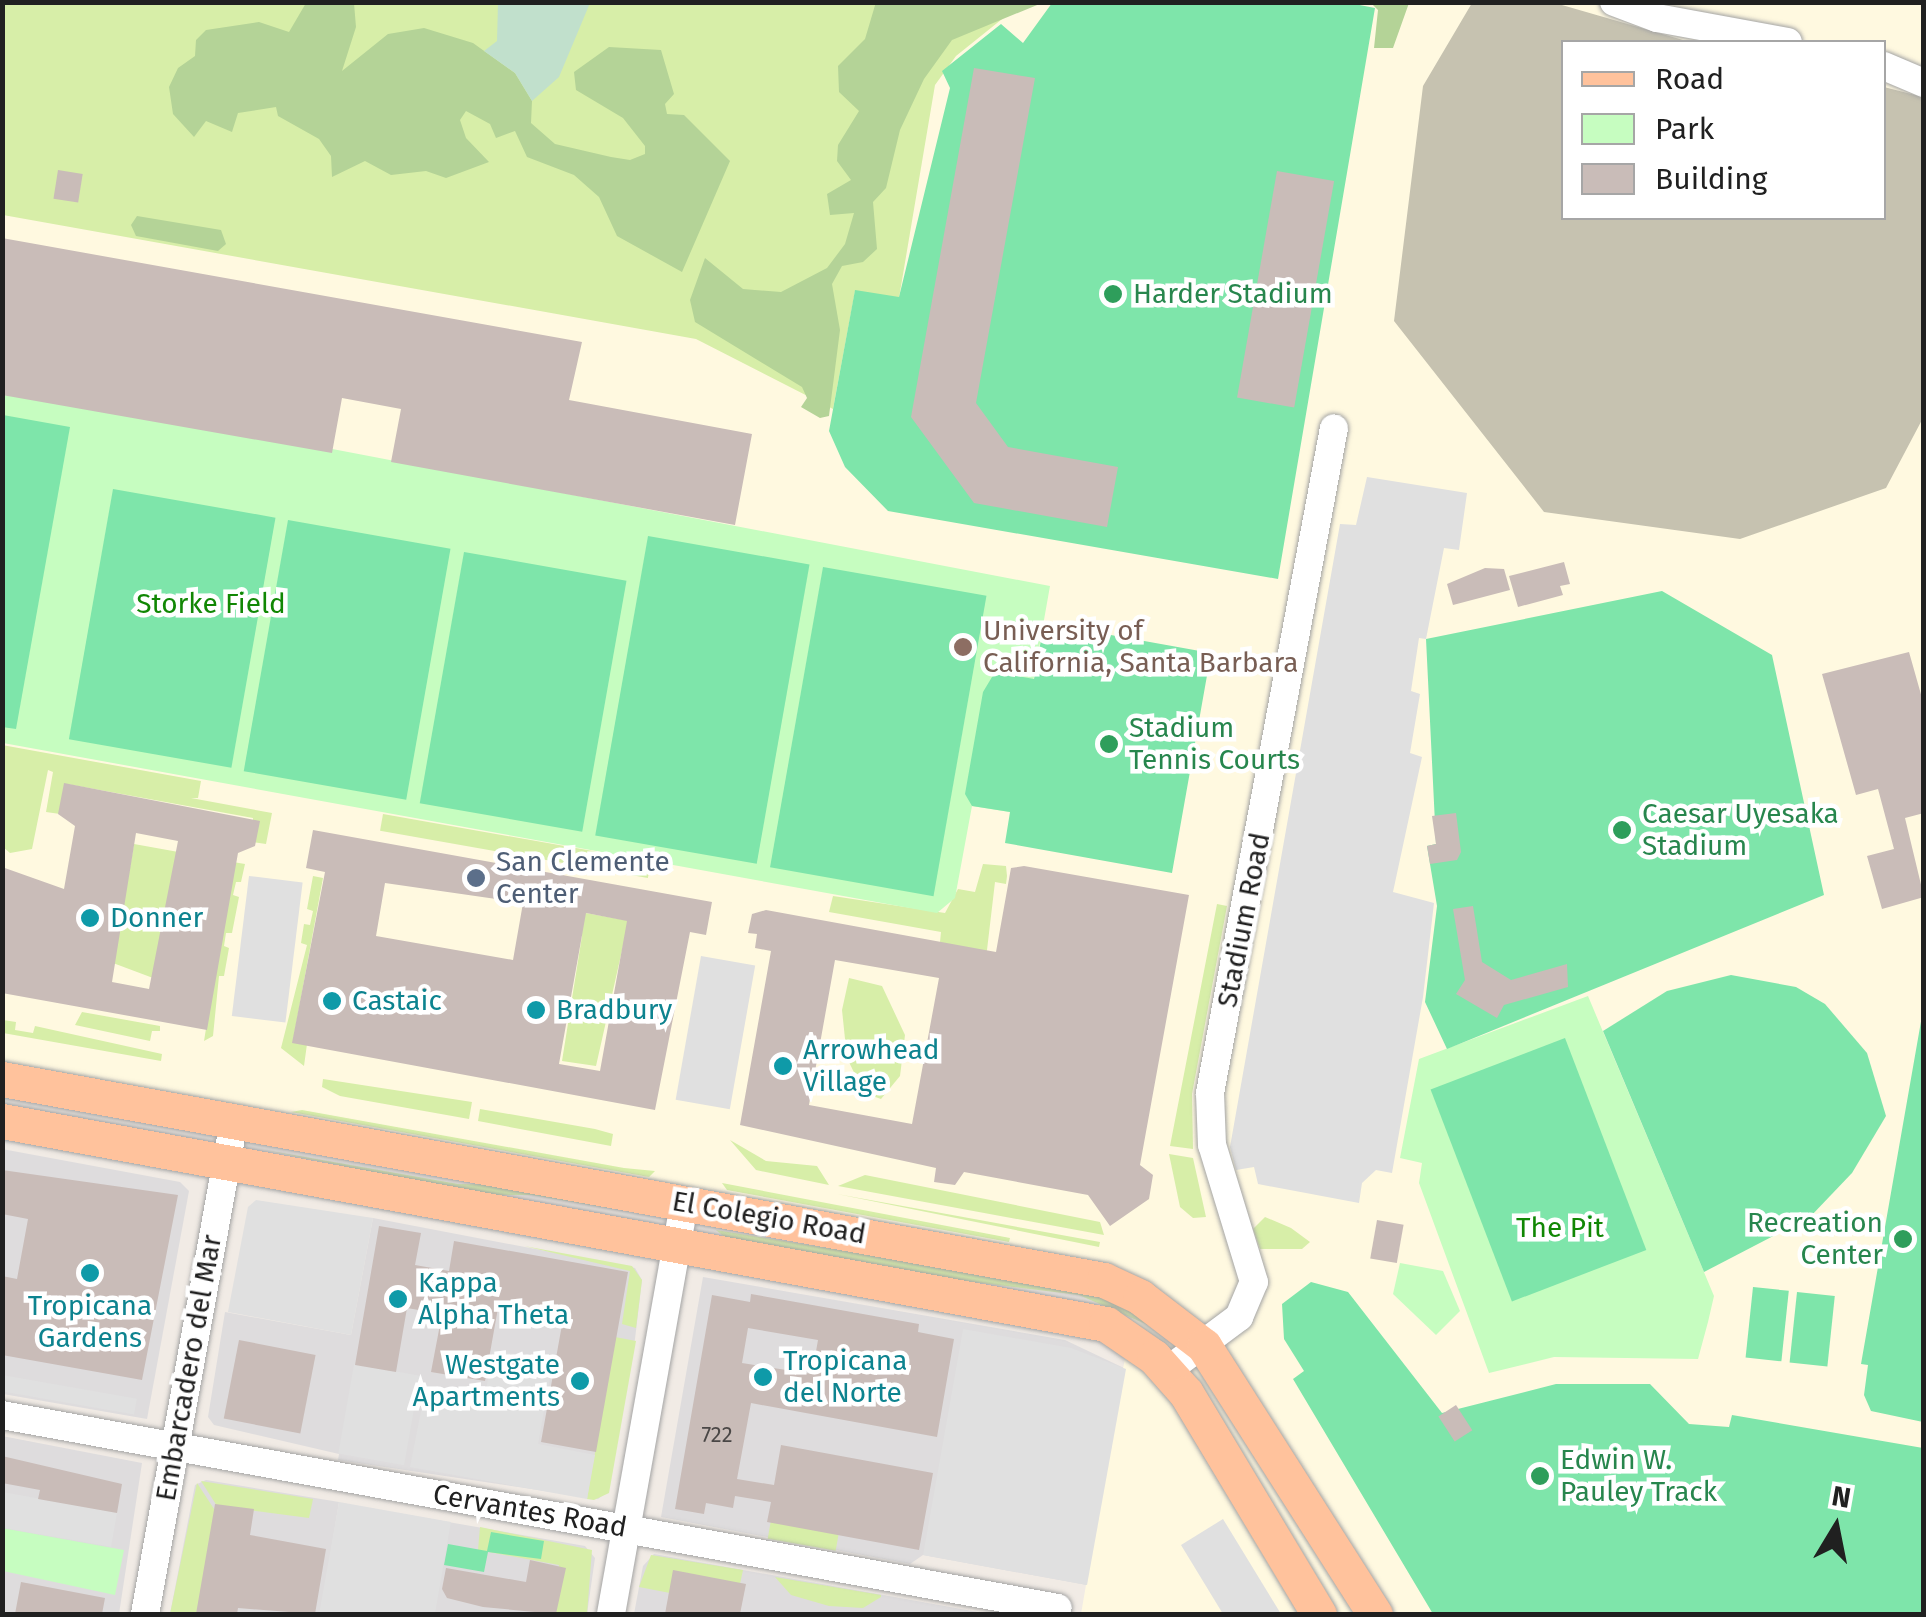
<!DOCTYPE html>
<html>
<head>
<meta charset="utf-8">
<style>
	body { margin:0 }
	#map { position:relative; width:1926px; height:1617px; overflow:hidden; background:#f1ebe5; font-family:"Fira Sans",sans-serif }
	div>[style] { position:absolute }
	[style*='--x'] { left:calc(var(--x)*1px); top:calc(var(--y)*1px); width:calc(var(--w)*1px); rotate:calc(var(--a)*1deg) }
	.residential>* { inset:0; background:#dedcdd }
	.education>* { inset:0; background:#fff9e0 }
	.construction>* { inset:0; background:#c6c2b0 }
	.grass>* { inset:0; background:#d7eea8; transform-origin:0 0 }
	.forest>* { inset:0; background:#b4d397 }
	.wetland>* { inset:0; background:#c1e0cc }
	.park>* { inset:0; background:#c6fdc0 }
	.pitch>* { inset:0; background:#7ee5aa; transform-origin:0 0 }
	.parking>* { inset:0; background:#e0e0e0; transform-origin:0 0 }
	.building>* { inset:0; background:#c9bcb8; transform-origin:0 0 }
	.roads { filter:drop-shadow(0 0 2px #a4a4a4) drop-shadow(0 0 2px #a4a4a4) }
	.minor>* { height:28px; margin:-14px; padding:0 14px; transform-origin:14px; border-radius:14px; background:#fff }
	.major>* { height:35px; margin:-17.5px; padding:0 17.5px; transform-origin:17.5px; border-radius:17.5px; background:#ffc29c }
	.dots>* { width:28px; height:28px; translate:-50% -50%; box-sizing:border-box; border:5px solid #fff; border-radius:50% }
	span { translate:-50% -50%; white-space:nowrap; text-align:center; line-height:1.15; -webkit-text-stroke:9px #fff; paint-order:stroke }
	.number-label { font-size:22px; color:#4a4746 }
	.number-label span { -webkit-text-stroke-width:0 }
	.leisure-label { font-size:28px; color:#27864d }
	.left { translate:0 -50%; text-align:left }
	.right { translate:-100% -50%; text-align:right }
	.park-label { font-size:28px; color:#118704 }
	.education-label { font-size:28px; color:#785e54 }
	.service-label { font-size:28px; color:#4e5e75 }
	.culture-label { font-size:28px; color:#0d838f }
	.street-label { font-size:28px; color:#202020 }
	.frame { position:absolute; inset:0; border:5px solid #202020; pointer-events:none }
	.legend { position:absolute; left:1561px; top:40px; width:325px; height:180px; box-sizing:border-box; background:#fff; border:2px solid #a6a6a6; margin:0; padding:12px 18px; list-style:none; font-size:30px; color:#202020 }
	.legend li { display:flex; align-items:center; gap:20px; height:50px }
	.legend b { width:50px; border:2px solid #a6a6a6 }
	.north { position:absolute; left:1786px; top:1477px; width:100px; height:100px; -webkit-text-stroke:8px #fff; paint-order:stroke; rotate:10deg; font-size:28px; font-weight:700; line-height:40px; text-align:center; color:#202020 }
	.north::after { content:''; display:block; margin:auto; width:35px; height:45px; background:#202020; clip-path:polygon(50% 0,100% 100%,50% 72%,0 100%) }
</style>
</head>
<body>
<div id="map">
	<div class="residential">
		<div style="clip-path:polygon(2px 1149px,180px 1182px,189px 1191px,147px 1419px,3px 1394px)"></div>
		<div style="clip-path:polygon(373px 1218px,635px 1268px,642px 1280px,635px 1339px,607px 1492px,598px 1499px,338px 1460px,339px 1454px,214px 1425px,208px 1417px,225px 1312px,351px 1335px)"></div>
		<div style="clip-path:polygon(703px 1277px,1065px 1340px,1126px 1369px,1087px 1585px,923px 1555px,910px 1564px,661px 1517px)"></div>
		<div style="clip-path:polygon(2px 1436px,142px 1463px,119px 1614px,3px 1614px)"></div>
		<div style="clip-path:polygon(206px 1480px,339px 1502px,325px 1587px,397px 1513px,585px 1546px,595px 1558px,587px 1614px,170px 1614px,195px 1485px)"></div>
		<div style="clip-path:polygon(654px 1554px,989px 1614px,634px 1614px,643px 1566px)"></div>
	</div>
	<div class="education">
		<div style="clip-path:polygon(evenodd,2px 3px,1921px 3px,1923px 1614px,1081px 1614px,1138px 1282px,3px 1076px,2px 3px,1564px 42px,1884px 42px,1884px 218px,1564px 218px,1564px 42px)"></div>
	</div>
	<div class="construction">
		<div style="clip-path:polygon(1472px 3px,1555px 3px,1690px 42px,1564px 42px,1564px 218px,1884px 218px,1884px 87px,1923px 97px,1923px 418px,1886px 488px,1740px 539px,1544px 512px,1394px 321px,1423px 86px)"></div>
	</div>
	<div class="grass">
		<div style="clip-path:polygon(2px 3px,1022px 3px,956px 56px,935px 85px,899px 298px,855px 291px,833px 409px,696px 339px,3px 215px)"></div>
		<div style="clip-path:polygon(2px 745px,201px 781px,198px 798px,191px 798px,272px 813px,266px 844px,253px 842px,253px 818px,67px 784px,60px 814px,46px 812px,53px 772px,48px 770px,32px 849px,10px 853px,3px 847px)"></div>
		<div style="left:383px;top:814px;width:272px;height:17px;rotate:10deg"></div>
		<div style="clip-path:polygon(134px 844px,184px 853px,177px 987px,113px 963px)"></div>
		<div style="clip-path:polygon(233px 862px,245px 864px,241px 882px,236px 882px,233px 895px,239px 897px,232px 933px,226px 933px,224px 946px,229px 948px,224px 976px,219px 976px,213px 1036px,204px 1041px)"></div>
		<div style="clip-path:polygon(983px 864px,1006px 866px,1007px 876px,1006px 884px,995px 882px,983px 984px,940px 942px,941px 932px,829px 912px,833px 896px,945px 913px,958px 889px,975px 892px)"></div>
		<div style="clip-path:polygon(313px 876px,323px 878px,293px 1041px,307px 1044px,304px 1066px,281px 1048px,307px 945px,301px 943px,304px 924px,310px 925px,313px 911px,307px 909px)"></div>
		<div style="clip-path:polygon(1217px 904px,1227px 906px,1192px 1094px,1193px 1149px,1170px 1146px)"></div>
		<div style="clip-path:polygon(563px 909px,653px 925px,623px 946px,596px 1066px,562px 1061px,582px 936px)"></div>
		<div style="clip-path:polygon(849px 978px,882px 986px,905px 1035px,900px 1076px,881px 1099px,864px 1093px,847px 1058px,842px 1010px)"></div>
		<div style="clip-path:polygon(82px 1012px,160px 1026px,160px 1031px,152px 1031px,150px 1041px,75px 1025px)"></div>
		<div style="clip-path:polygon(3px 1020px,16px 1022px,15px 1030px,33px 1033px,35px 1026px,162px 1054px,161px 1061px,3px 1033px)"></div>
		<div style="clip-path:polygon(323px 1079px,472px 1102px,469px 1119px,340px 1096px,322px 1087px)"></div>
		<div style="clip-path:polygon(480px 1109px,595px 1129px,613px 1134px,611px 1146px,478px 1121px)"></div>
		<div style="clip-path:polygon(302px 1110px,624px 1168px,655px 1171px,649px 1177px,291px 1112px)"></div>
		<div style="clip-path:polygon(730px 1140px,766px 1161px,817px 1166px,829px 1185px,756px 1170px)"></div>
		<div style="clip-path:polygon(265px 1150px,458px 1184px,519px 1185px,644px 1214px,532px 1195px,484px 1195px)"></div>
		<div style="clip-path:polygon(1169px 1154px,1193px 1158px,1206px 1217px,1193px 1218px,1180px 1207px)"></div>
		<div style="clip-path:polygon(865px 1175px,1100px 1222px,1104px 1235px,838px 1186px)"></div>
		<div style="clip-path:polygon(722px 1183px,1010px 1238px,1009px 1242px,727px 1190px)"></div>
		<div style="clip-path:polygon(837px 1194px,1100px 1242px,1099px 1247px)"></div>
		<div style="clip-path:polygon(1265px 1217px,1291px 1228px,1310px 1242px,1302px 1249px,1260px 1249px,1253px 1229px)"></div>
		<div style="clip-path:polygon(716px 1230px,1104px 1293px,1155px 1328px,1079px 1295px,900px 1273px,727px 1239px)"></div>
		<div style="clip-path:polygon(524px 1246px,632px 1266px,642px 1280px,636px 1328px,622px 1324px,630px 1271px)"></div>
		<div style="clip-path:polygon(615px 1337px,636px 1341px,609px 1493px,594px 1500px,587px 1499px)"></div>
		<div style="clip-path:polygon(201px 1481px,313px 1499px,309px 1518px,217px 1506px)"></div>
		<div style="clip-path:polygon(197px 1483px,218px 1515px,198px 1614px,170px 1614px)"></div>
		<div style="left:771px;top:1520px;width:69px;height:19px;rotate:10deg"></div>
		<div style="clip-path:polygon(480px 1527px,592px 1550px,587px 1614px,552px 1614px,559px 1565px,478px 1550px)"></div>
		<div style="clip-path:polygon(651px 1555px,743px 1570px,740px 1584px,670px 1593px,639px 1587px)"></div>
		<div style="clip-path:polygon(775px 1577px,881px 1595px,881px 1597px,863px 1608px,829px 1606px,791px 1595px)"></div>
	</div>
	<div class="forest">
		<div style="clip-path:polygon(876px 2px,1042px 3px,952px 40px,924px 79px,900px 130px,886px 188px,873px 202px,877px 249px,863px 262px,842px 266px,832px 284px,840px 330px,829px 416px,820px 418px,801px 407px,807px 398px,802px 387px,695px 322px,690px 300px,705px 258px,743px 289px,781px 292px,827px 268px,845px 244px,854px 213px,830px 215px,827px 194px,851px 180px,837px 161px,838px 145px,859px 111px,839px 92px,838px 66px,865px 39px)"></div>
		<div style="clip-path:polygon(306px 3px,354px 3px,356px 27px,342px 71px,388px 34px,424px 28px,473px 43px,515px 73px,532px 101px,531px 123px,555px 144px,611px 157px,630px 160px,645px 154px,645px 146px,623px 118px,576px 90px,574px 72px,609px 47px,661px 50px,674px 94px,665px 104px,667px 114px,684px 115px,730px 161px,682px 272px,617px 236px,599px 197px,574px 175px,527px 157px,515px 131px,496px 138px,490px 124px,466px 111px,460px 120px,466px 138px,489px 162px,446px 178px,426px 171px,391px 175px,365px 161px,332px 177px,331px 156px,319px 139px,278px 116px,276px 107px,238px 113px,232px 132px,206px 121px,194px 137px,173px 114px,169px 87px,178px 68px,195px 56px,196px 40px,206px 30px,259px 22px,289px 32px)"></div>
		<div style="clip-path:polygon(1371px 3px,1409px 3px,1393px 48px,1374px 48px,1378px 10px)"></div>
		<div style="clip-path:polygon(137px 216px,221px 230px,226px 244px,218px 251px,136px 236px,131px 225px)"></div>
	</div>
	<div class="wetland">
		<div style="clip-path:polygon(498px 3px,590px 3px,559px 77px,532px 101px,515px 73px,484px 51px,497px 41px)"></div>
	</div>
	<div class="park">
		<div style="clip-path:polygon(2px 386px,1050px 586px,1010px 812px,972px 806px,955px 898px,937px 913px,3px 743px)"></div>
		<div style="clip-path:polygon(1588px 996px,1714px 1296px,1708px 1322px,1698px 1359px,1554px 1357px,1489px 1373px,1419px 1183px,1422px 1163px,1400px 1158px,1419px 1059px)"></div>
		<div style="clip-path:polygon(1400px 1263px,1443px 1271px,1460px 1311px,1436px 1335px,1393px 1294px)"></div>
		<div style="clip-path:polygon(2px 1528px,124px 1550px,115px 1595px,3px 1571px)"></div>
	</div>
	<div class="pitch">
		<div style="clip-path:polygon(1344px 2px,1375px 8px,1278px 579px,888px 511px,845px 467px,829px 431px,855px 290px,899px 297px,950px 88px,942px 71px,1001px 24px,1023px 43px,1052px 3px)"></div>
		<div style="clip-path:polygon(3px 415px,70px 427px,16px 729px,2px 727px)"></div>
		<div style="left:113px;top:489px;width:165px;height:254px;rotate:10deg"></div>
		<div style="left:288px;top:520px;width:165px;height:255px;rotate:10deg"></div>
		<div style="left:648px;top:536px;width:164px;height:304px;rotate:10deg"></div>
		<div style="left:464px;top:552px;width:165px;height:255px;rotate:10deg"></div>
		<div style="left:823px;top:567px;width:166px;height:305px;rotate:10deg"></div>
		<div style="clip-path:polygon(1662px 591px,1772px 655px,1824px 895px,1447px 1049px,1425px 1002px,1437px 906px,1427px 846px,1436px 844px,1426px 639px)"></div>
		<div style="clip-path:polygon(1044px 623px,1211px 653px,1172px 873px,1005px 843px,1010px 812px,972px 806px,965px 794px,983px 692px,995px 672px,1034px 679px)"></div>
		<div style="clip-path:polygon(1731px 975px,1796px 987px,1825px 1004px,1867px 1053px,1886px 1116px,1852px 1173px,1810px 1217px,1704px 1272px,1603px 1031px,1667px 991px)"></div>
		<div style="clip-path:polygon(1923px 1010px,1924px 1422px,1923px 1422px,1871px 1411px,1864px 1395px,1868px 1365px,1861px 1364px)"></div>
		<div style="left:1565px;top:1038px;width:227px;height:144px;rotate:69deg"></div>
		<div style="clip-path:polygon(1311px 1282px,1348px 1292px,1442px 1413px,1556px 1384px,1650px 1384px,1689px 1424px,1729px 1427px,1732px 1415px,1923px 1448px,1923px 1614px,1433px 1614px,1293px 1379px,1304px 1371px,1284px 1339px,1282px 1304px)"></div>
		<div style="left:1753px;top:1287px;width:36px;height:71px;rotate:6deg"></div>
		<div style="left:1797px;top:1292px;width:38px;height:71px;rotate:6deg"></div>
		<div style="clip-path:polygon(491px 1532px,544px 1541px,541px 1559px,488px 1552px,484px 1572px,444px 1565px,448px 1544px,487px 1551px)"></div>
	</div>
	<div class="parking">
		<div style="clip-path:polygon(1367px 477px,1467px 493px,1459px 550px,1444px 548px,1426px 639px,1419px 638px,1411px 691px,1420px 694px,1410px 753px,1422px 757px,1393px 892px,1434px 903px,1423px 997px,1392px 1173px,1376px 1170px,1362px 1183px,1359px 1203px,1258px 1184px,1254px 1167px,1236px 1170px,1230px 1147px,1340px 524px,1356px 525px)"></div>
		<div style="left:249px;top:876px;width:54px;height:141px;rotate:7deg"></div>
		<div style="left:701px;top:956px;width:55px;height:146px;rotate:10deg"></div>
		<div style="clip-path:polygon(256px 1200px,373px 1218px,351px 1335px,228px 1312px,248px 1207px)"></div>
		<div style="clip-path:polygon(963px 1329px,1071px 1348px,1126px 1369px,1087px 1585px,923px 1555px)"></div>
		<div style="clip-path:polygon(493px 1350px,553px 1361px,538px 1444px,595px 1455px,587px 1499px,410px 1467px,426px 1386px,485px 1396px)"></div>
		<div style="left:354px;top:1364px;width:67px;height:91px;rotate:10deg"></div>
		<div style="left:2px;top:1375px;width:137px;height:16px;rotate:10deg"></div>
		<div style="left:2px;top:1492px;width:117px;height:35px;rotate:10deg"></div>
		<div style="clip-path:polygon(339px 1502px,451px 1522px,435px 1614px,319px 1614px)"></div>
		<div style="clip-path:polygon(1223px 1519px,1281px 1614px,1223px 1614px,1181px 1545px)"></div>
	</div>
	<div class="building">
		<div style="clip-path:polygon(974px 68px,1035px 78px,976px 403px,1008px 447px,1118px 467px,1107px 527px,974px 503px,911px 417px)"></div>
		<div style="left:58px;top:170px;width:25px;height:29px;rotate:9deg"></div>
		<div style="left:1277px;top:171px;width:58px;height:230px;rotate:10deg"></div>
		<div style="clip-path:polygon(2px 238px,582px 342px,569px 400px,752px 434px,735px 525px,391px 462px,401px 409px,342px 398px,332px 453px,2px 395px)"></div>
		<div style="clip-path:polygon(1564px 562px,1570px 584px,1560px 586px,1563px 595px,1518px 607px,1509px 576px)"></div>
		<div style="clip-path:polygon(1485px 568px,1504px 569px,1510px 590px,1453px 605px,1447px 584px)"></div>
		<div style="clip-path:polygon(1909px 652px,1924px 705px,1924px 813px,1905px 818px,1924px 897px,1882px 909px,1867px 856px,1894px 849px,1878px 789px,1856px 795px,1822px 674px)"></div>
		<div style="clip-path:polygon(evenodd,64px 783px,260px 821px,255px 846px,238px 853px,207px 1030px,2px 993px,2px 867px,64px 889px,75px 826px,58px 814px,64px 783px,136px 833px,178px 841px,149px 989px,112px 982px,136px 833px)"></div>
		<div style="clip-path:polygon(1456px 813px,1461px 852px,1457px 860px,1430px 864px,1427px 846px,1436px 844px,1432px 816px)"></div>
		<div style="clip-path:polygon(evenodd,313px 830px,712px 902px,706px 935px,690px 932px,655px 1110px,292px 1043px,325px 872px,306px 868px,313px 830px,385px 883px,523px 903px,513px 960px,376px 936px,385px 883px,313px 830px,586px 913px,627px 921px,600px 1071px,559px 1064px,586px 913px)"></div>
		<div style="clip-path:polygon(evenodd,1024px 866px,1189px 895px,1140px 1165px,1153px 1175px,1149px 1199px,1110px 1226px,1088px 1195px,964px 1172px,955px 1185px,934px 1182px,936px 1168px,740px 1125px,771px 951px,755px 948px,757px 934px,748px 933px,752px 914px,766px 910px,996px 952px,1011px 868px,1024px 866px,835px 960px,939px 978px,912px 1124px,809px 1105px,835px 960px)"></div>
		<div style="clip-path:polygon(1473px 906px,1482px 962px,1511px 980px,1567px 964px,1568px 987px,1504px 1005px,1497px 1018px,1456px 994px,1465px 980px,1453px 909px)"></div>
		<div style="clip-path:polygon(2px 1170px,178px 1195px,142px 1380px,2px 1355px,2px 1276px,17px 1279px,28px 1219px,2px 1214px)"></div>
		<div style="left:1377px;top:1220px;width:27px;height:39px;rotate:10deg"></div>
		<div style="clip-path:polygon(379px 1226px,421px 1233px,415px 1265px,449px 1271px,454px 1241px,628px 1272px,596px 1452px,541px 1442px,563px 1319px,498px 1308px,485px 1381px,431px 1372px,442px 1314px,407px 1308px,396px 1372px,355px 1365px)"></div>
		<div style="clip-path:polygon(evenodd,751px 1294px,919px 1324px,918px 1332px,954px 1339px,937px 1437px,751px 1403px,737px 1479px,774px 1485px,781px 1445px,933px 1473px,919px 1550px,767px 1522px,771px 1502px,735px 1496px,733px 1508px,706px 1503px,704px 1514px,675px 1509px,712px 1295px,750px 1302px,751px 1294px,748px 1328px,818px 1340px,812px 1374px,742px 1363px,748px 1328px)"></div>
		<div style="left:239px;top:1340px;width:78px;height:80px;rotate:11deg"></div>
		<div style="left:1456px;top:1405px;width:30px;height:21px;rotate:57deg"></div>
		<div style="clip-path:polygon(2px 1456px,122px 1484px,117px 1513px,38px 1499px,40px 1490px,2px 1483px)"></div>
		<div style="clip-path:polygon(215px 1504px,254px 1509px,250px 1535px,326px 1549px,315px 1614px,238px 1608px,237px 1614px,196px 1614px)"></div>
		<div style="clip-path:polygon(530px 1560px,566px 1568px,556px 1614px,483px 1607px,447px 1598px,442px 1589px,446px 1568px,526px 1582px)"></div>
		<div style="clip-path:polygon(673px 1570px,746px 1584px,740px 1614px,665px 1614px)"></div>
		<div style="clip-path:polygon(21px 1582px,105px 1598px,102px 1614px,15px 1614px)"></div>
	</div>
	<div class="roads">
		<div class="minor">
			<div style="--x:1614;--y:2;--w:46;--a:20.4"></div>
			<div style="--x:1657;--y:18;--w:133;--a:10.4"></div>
			<div style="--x:1884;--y:66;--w:43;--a:23"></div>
			<div style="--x:1168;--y:1370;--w:89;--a:-36.7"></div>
			<div style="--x:1239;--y:1317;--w:38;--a:-67"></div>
			<div style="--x:1254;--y:1282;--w:143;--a:-107"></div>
			<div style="--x:1212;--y:1145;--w:52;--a:-92.2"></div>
			<div style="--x:1210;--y:1093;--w:676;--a:-79.44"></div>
			<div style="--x:2;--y:1415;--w:1073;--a:10.36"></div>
			<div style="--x:145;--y:1614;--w:501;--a:-79.77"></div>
			<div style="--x:611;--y:1614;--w:417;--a:-79.9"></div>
		</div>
		<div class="major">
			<div style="--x:2;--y:1079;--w:1120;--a:10.34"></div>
			<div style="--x:1104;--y:1280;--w:40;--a:25"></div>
			<div style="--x:1140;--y:1297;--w:81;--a:37.4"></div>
			<div style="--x:1204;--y:1346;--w:318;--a:57.5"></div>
			<div style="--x:2;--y:1121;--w:1123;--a:10.42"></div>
			<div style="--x:1106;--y:1324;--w:58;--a:34.5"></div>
			<div style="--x:1154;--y:1357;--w:48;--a:48.4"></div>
			<div style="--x:1186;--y:1393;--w:258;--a:59"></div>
		</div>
	</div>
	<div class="dots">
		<div style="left:1113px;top:294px;background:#2e9e5b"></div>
		<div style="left:963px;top:647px;background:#8d6e63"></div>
		<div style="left:1109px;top:744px;background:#2e9e5b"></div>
		<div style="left:1622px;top:830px;background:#2e9e5b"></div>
		<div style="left:476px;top:878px;background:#5c6f8a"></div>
		<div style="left:90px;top:918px;background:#0f9aa8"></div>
		<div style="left:332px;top:1001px;background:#0f9aa8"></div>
		<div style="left:536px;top:1010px;background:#0f9aa8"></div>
		<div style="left:783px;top:1066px;background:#0f9aa8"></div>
		<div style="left:1903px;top:1239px;background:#2e9e5b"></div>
		<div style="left:90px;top:1273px;background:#0f9aa8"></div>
		<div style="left:398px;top:1299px;background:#0f9aa8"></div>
		<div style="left:763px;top:1377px;background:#0f9aa8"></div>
		<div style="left:580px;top:1381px;background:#0f9aa8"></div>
		<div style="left:1540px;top:1476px;background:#2e9e5b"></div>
	</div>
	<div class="number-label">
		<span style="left:717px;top:1435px">722</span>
	</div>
	<div class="leisure-label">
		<span class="left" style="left:1133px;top:294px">Harder Stadium</span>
		<span class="left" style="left:1129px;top:744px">Stadium<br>Tennis Courts</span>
		<span class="left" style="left:1642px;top:830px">Caesar Uyesaka<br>Stadium</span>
		<span class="right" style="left:1883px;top:1239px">Recreation<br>Center</span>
		<span class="left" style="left:1560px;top:1476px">Edwin W.<br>Pauley Track</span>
	</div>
	<div class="park-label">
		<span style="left:211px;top:604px">Storke Field</span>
		<span style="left:1560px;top:1228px">The Pit</span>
	</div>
	<div class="education-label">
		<span class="left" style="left:983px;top:647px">University of<br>California, Santa Barbara</span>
	</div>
	<div class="service-label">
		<span class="left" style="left:496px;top:878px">San Clemente<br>Center</span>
	</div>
	<div class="culture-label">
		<span class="left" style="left:110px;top:918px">Donner</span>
		<span class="left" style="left:352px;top:1001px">Castaic</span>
		<span class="left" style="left:556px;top:1010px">Bradbury</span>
		<span class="left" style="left:803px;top:1066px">Arrowhead<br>Village</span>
		<span class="left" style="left:418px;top:1299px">Kappa<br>Alpha Theta</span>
		<span style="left:90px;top:1322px">Tropicana<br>Gardens</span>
		<span class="left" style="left:783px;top:1377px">Tropicana<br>del Norte</span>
		<span class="right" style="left:560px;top:1381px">Westgate<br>Apartments</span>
	</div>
	<div class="street-label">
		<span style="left:1244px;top:920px;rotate:-79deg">Stadium Road</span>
		<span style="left:769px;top:1218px;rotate:10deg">El Colegio Road</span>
		<span style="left:189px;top:1368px;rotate:-80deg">Embarcadero del Mar</span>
		<span style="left:530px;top:1511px;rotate:10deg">Cervantes Road</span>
	</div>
	<div class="frame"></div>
	<ul class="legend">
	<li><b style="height:12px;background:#ffc29c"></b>Road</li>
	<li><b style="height:28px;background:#c6fdc0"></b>Park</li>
	<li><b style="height:28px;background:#c9bcb8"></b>Building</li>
	</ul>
	<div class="north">N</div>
</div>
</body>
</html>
